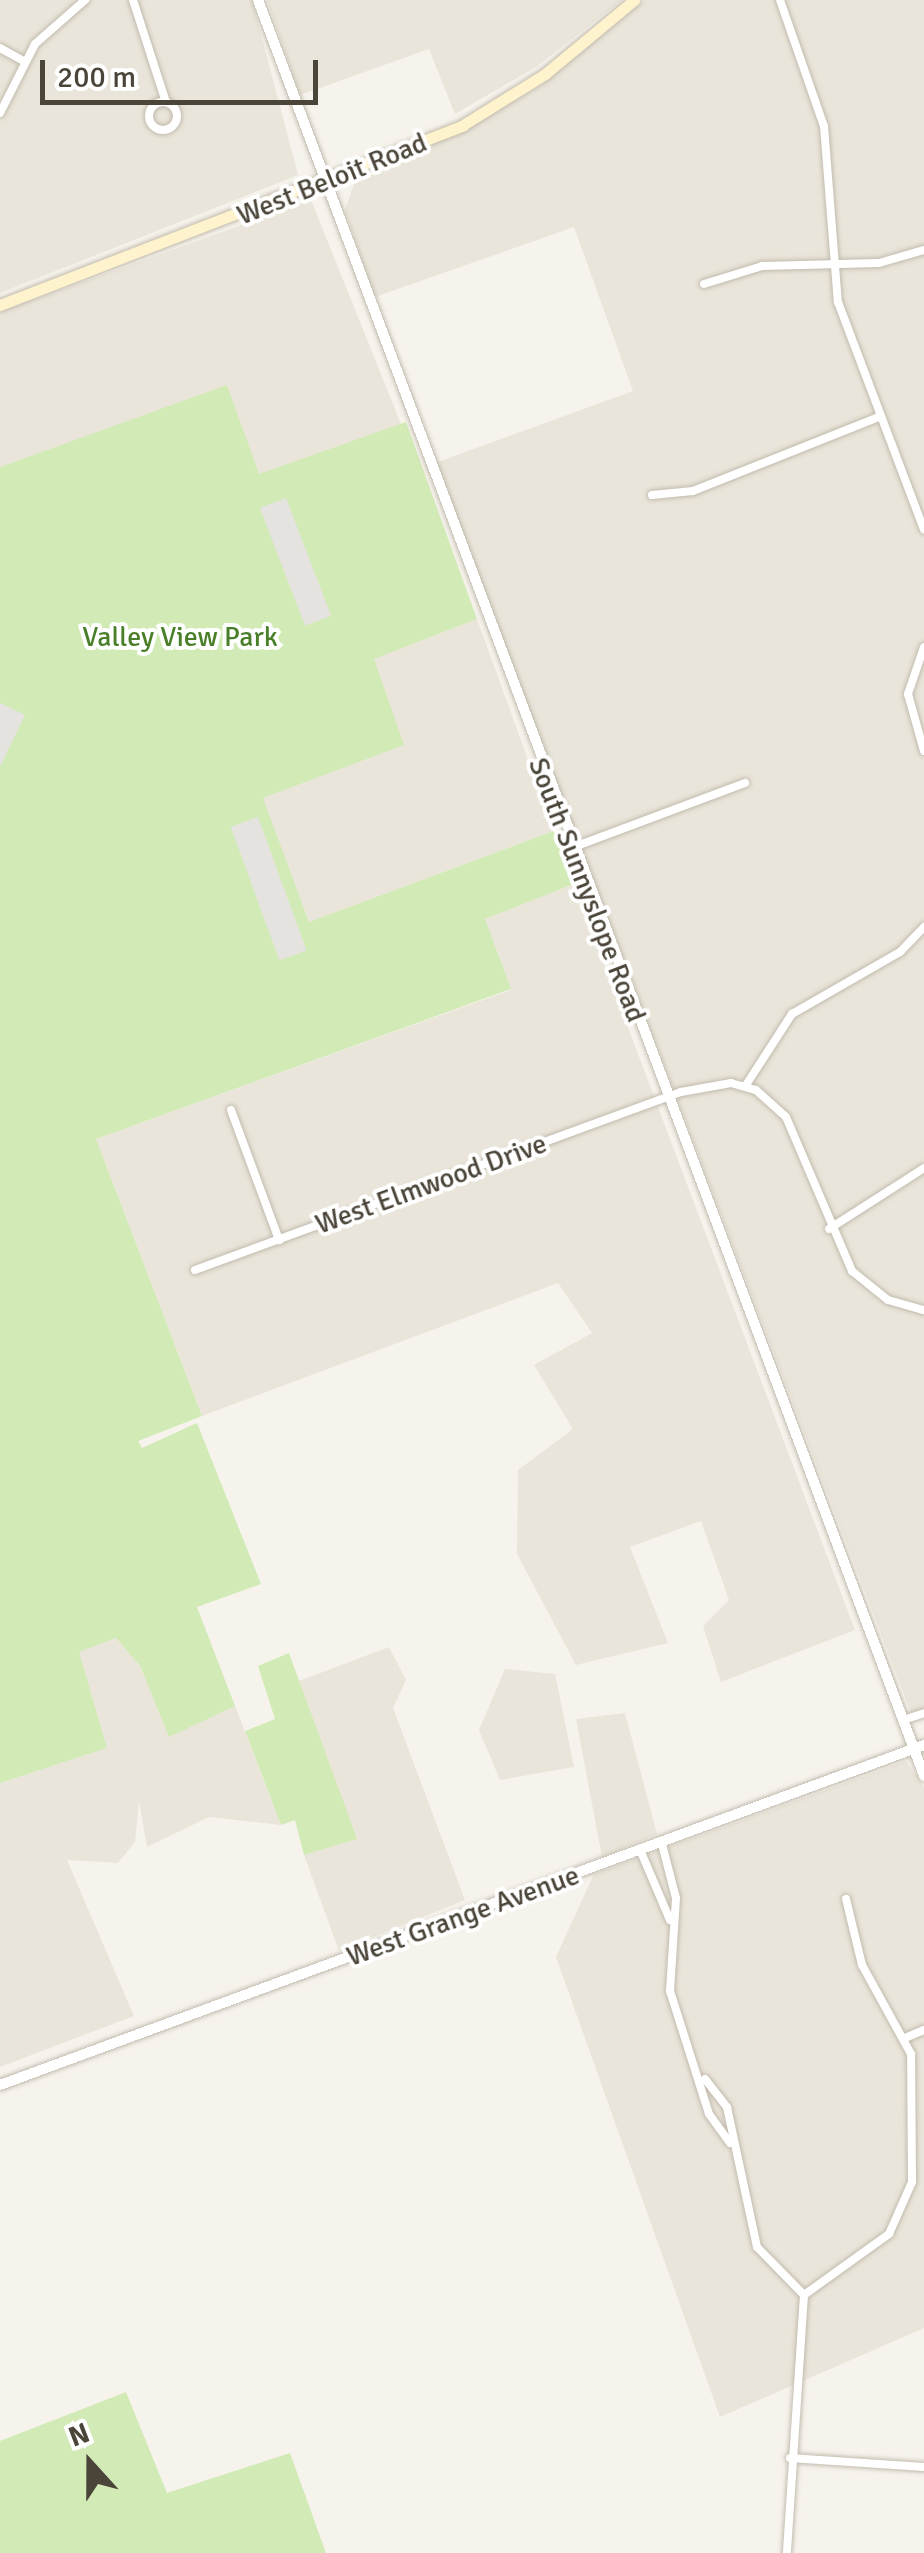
<!DOCTYPE html>
<html>
<head>
<meta charset="utf-8">
<style>
	body { margin:0 }
	#map { position:relative; width:924px; height:2553px; overflow:hidden; background:#f6f3ec; font-family:Signika,sans-serif }
	div>[style] { position:absolute }
	[style*='--x'] { left:calc(var(--x)*1px); top:calc(var(--y)*1px); width:calc(var(--w)*1px); rotate:calc(var(--a)*1deg) }
	.residential>* { inset:0; background:#eae5da }
	.green>* { inset:0; background:#d2eab5 }
	.parking>* { inset:0; background:#e5e3e0; transform-origin:0 0 }
	.roads { filter:drop-shadow(0 0 2px #c2bbae) drop-shadow(0 0 2px #c2bbae) }
	.minor>* { height:8px; margin:-4px; padding:0 4px; transform-origin:4px; border-radius:4px; background:#fff }
	.minor>.ring { margin:-4px; padding:0; box-sizing:content-box; background:none; border:8px solid #fff; border-radius:50% }
	.tertiary>* { height:10px; margin:-5px; padding:0 5px; transform-origin:5px; border-radius:5px; background:#fff }
	.secondary>* { height:11px; margin:-5.5px; padding:0 5.5px; transform-origin:5.5px; border-radius:5.5px; background:#fff3cd }
	span { translate:-50% -50%; white-space:nowrap; text-align:center; line-height:1.15; -webkit-text-stroke:8px #fff; paint-order:stroke }
	.street-label { font-size:28px; color:#4b4439 }
	.park-label { font-size:28px; color:#4a7f2a }
	.north { position:absolute; left:40px; top:2413px; width:100px; height:100px; -webkit-text-stroke:8px #fff; paint-order:stroke; rotate:339deg; font-size:28px; font-weight:700; line-height:40px; text-align:center; color:#4b4439 }
	.north::after { content:''; display:block; margin:auto; width:35px; height:45px; background:#4b4439; clip-path:polygon(50% 0,100% 100%,50% 72%,0 100%) }
	.scale { position:absolute; left:40px; top:60px; width:278px; height:45px; box-sizing:border-box; border:5px solid #4b4439; border-top:0; padding-left:12px; font-size:30px; line-height:35px; white-space:nowrap; color:#4b4439; -webkit-text-stroke:8px #fff; paint-order:stroke }
</style>
</head>
<body>
<div id="map">
	<div class="residential">
		<div style="clip-path:polygon(0 0,252px 0,298px 175px,0 293px)"></div>
		<div style="clip-path:polygon(267px 0,622px 0,536px 67px,455px 114px,429px 49px,300px 95px)"></div>
		<div style="clip-path:polygon(645px 0,924px 0,924px 1712px,912px 1715px,435px 463px,633px 391px,574px 227px,375px 297px,345px 210px,354px 184px,536px 89px)"></div>
		<div style="clip-path:polygon(311px 200px,401px 424px,259px 475px,227px 386px,0 467px,0 312px)"></div>
		<div style="clip-path:polygon(477px 619px,554px 831px,309px 922px,262px 798px,403px 745px,373px 659px)"></div>
		<div style="clip-path:polygon(574px 884px,855px 1630px,721px 1682px,703px 1626px,729px 1600px,701px 1521px,630px 1547px,668px 1643px,576px 1665px,517px 1554px,518px 1470px,573px 1429px,534px 1365px,592px 1333px,558px 1283px,202px 1416px,96px 1139px,511px 990px,484px 919px)"></div>
		<div style="clip-path:polygon(116px 1638px,140px 1666px,169px 1736px,235px 1706px,281px 1825px,209px 1817px,147px 1847px,139px 1801px,135px 1842px,118px 1863px,67px 1860px,134px 2016px,0 2067px,0 1783px,107px 1748px,78px 1652px)"></div>
		<div style="clip-path:polygon(389px 1647px,406px 1680px,393px 1708px,465px 1900px,339px 1951px,304px 1855px,356px 1839px,299px 1681px)"></div>
		<div style="clip-path:polygon(505px 1669px,555px 1674px,574px 1767px,500px 1780px,479px 1730px)"></div>
		<div style="clip-path:polygon(625px 1713px,657px 1834px,602px 1857px,576px 1719px)"></div>
		<div style="clip-path:polygon(906px 1761px,924px 1787px,924px 2328px,720px 2417px,556px 1957px,594px 1874px)"></div>
	</div>
	<div class="green">
		<div style="clip-path:polygon(227px 385px,259px 474px,406px 422px,477px 619px,374px 659px,404px 745px,263px 798px,309px 922px,554px 831px,574px 884px,485px 919px,511px 989px,96px 1139px,202px 1416px,138px 1441px,142px 1448px,197px 1423px,261px 1584px,197px 1607px,235px 1706px,169px 1737px,140px 1666px,116px 1638px,79px 1652px,107px 1748px,0 1783px,0 467px)"></div>
		<div style="clip-path:polygon(289px 1653px,357px 1839px,304px 1855px,295px 1820px,281px 1825px,245px 1731px,275px 1719px,258px 1666px)"></div>
		<div style="clip-path:polygon(126px 2392px,167px 2493px,290px 2453px,326px 2553px,0 2553px,0 2441px)"></div>
	</div>
	<div class="parking">
		<div style="left:286px;top:498px;width:126px;height:28px;rotate:69deg"></div>
		<div style="clip-path:polygon(0 703px,25px 715px,0 767px)"></div>
		<div style="left:258px;top:817px;width:142px;height:29px;rotate:70deg"></div>
	</div>
	<div class="roads">
		<div class="minor">
			<div style="--x:133;--y:0;--w:104;--a:72.1"></div>
			<div style="--x:780;--y:0;--w:133;--a:70.8"></div>
			<div style="--x:824;--y:126;--w:177;--a:85.5"></div>
			<div style="--x:838;--y:302;--w:243;--a:69.3"></div>
			<div style="--x:0;--y:48;--w:26;--a:29"></div>
			<div class="ring" style="left:149px;top:102px;width:20px;height:20px"></div>
			<div style="--x:0;--y:113;--w:77;--a:-63.1"></div>
			<div style="--x:35;--y:44;--w:67;--a:-41.3"></div>
			<div style="--x:704;--y:284;--w:61;--a:-17.2"></div>
			<div style="--x:762;--y:266;--w:117;--a:-1.5"></div>
			<div style="--x:879;--y:263;--w:47;--a:-16.1"></div>
			<div style="--x:652;--y:495;--w:41;--a:-5.6"></div>
			<div style="--x:693;--y:491;--w:202;--a:-21.7"></div>
			<div style="--x:924;--y:647;--w:50;--a:108.8"></div>
			<div style="--x:908;--y:694;--w:59;--a:74.3"></div>
			<div style="--x:571;--y:848;--w:186;--a:-20.5"></div>
			<div style="--x:746;--y:1085;--w:85;--a:-57.1"></div>
			<div style="--x:792;--y:1014;--w:125;--a:-29.9"></div>
			<div style="--x:900;--y:952;--w:35;--a:-46"></div>
			<div style="--x:231;--y:1110;--w:139;--a:69.7"></div>
			<div style="--x:829;--y:1229;--w:113;--a:-32.7"></div>
			<div style="--x:195;--y:1270;--w:518;--a:-20.12"></div>
			<div style="--x:681;--y:1092;--w:51;--a:-10.2"></div>
			<div style="--x:731;--y:1083;--w:26;--a:16"></div>
			<div style="--x:756;--y:1090;--w:40;--a:42"></div>
			<div style="--x:786;--y:1117;--w:168;--a:66.8"></div>
			<div style="--x:852;--y:1271;--w:46;--a:38.9"></div>
			<div style="--x:888;--y:1300;--w:37;--a:16"></div>
			<div style="--x:903;--y:1720;--w:22;--a:-18"></div>
			<div style="--x:662;--y:1844;--w:56;--a:75.5"></div>
			<div style="--x:676;--y:1898;--w:93;--a:93.7"></div>
			<div style="--x:670;--y:1991;--w:129;--a:72.4"></div>
			<div style="--x:709;--y:2114;--w:36;--a:54"></div>
			<div style="--x:641;--y:1852;--w:74;--a:66.9"></div>
			<div style="--x:905;--y:2038;--w:21;--a:-23"></div>
			<div style="--x:705;--y:2079;--w:36;--a:52"></div>
			<div style="--x:727;--y:2107;--w:143;--a:77.9"></div>
			<div style="--x:757;--y:2247;--w:67;--a:45.6"></div>
			<div style="--x:804;--y:2295;--w:259;--a:93.8"></div>
			<div style="--x:804;--y:2295;--w:105;--a:-35.7"></div>
			<div style="--x:889;--y:2234;--w:57;--a:-66.1"></div>
			<div style="--x:912;--y:2182;--w:128;--a:-90.4"></div>
			<div style="--x:911;--y:2054;--w:102;--a:-118.8"></div>
			<div style="--x:862;--y:1965;--w:68;--a:-103.6"></div>
			<div style="--x:790;--y:2458;--w:134;--a:3.8"></div>
		</div>
		<div class="tertiary">
			<div style="--x:258;--y:0;--w:1897;--a:69.44"></div>
			<div style="--x:0;--y:2085;--w:985;--a:-20.2"></div>
		</div>
		<div class="secondary">
			<div style="--x:0;--y:305;--w:497;--a:-21.2"></div>
			<div style="--x:463;--y:125;--w:97;--a:-31.9"></div>
			<div style="--x:545;--y:74;--w:116;--a:-39.7"></div>
		</div>
	</div>
	<div class="street-label">
		<span style="left:332px;top:179px;rotate:-22deg">West Beloit Road</span>
		<span style="left:587px;top:890px;rotate:69deg">South Sunnyslope Road</span>
		<span style="left:431px;top:1184px;rotate:-20deg">West Elmwood Drive</span>
		<span style="left:463px;top:1916px;rotate:-20deg">West Grange Avenue</span>
	</div>
	<div class="park-label">
		<span style="left:180px;top:637px">Valley View Park</span>
	</div>
	<div class="north">N</div>
	<div class="scale">200 m</div>
</div>
</body>
</html>
